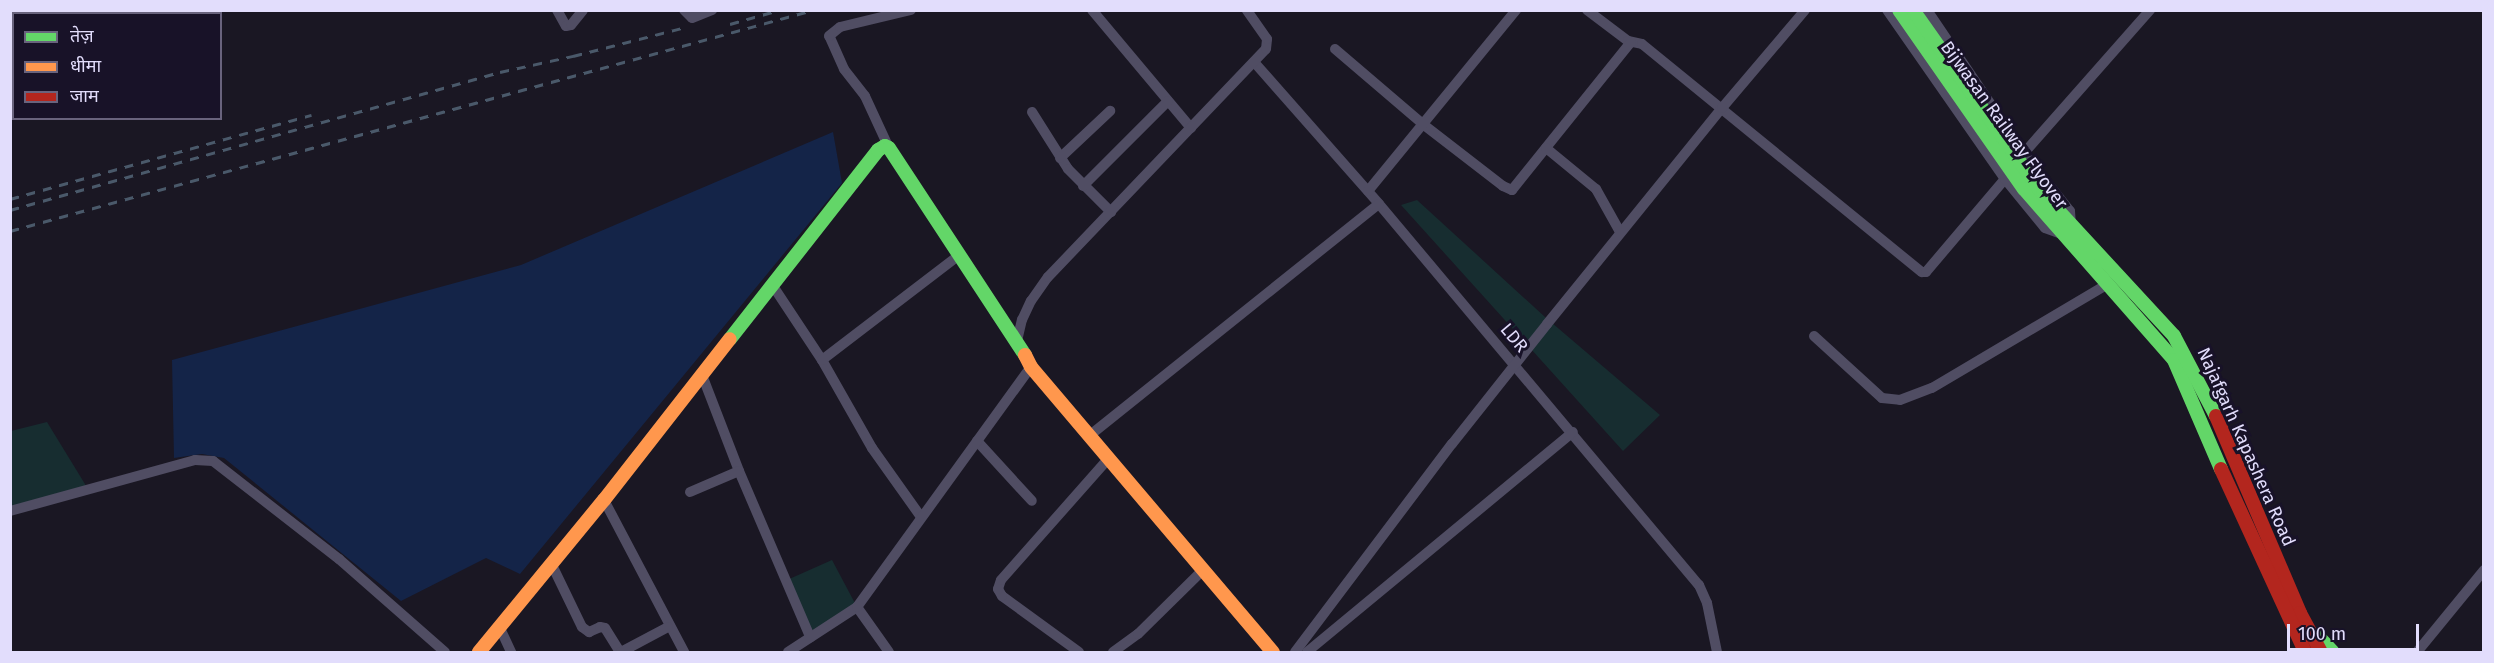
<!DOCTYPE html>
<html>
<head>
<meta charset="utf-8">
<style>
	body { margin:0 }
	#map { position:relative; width:2494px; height:663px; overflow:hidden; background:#1a1723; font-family:"Fira Sans","Noto Sans Devanagari",sans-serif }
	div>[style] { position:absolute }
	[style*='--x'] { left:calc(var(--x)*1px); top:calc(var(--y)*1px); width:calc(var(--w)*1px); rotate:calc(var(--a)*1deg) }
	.green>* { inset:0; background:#172d30 }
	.water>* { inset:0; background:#142448 }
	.street>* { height:10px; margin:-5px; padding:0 5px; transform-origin:5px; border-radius:5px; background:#504d63 }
	.fast>* { height:14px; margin:-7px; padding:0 7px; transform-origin:7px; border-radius:7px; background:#63d668 }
	.slow>* { height:14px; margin:-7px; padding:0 7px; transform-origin:7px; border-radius:7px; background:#ff974d }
	.jam>* { height:14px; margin:-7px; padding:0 7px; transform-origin:7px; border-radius:7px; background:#b3261e }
	.rail>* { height:3px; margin-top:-1.5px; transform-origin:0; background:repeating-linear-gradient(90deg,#4a596a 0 9px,transparent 0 17px) }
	span { translate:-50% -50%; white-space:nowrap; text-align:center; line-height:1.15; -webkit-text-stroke:6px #181228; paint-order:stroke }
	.street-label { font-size:18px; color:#e2ddfc }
	.frame { position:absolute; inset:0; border:12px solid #e2ddfc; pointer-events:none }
	.legend { position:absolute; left:12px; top:12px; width:210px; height:108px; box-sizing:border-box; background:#181228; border:2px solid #69637d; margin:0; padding:8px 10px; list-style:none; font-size:18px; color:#e2ddfc }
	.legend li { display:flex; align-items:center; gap:12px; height:30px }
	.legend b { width:30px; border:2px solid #69637d }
	.scale { position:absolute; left:2287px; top:624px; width:132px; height:27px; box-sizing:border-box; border:3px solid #e2ddfc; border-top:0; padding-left:8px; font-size:18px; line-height:21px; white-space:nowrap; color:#e2ddfc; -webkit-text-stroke:4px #181228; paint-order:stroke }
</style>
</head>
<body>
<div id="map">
	<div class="green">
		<div style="clip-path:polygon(1417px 200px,1545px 317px,1660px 415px,1623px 451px,1401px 205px)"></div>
		<div style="clip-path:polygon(47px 422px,88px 489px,11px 510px,11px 431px)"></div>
		<div style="clip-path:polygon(832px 560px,857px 607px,810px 637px,787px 580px)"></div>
	</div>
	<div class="water">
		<div style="clip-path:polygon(833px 132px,842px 183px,520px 574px,486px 558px,401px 601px,224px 458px,202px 454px,174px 458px,172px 360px,521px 265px)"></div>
	</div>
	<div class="street">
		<div style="--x:557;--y:10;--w:18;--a:61"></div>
		<div style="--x:566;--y:26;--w:5;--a:-11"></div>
		<div style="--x:571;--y:25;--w:19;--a:-51"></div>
		<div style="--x:684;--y:10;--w:11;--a:45"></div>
		<div style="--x:692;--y:18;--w:22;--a:-22"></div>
		<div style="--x:1092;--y:10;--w:154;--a:50"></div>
		<div style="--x:1587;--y:10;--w:51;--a:37.1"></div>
		<div style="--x:1628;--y:41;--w:14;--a:12"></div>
		<div style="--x:1642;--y:44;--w:361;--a:39.2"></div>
		<div style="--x:1922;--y:272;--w:4;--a:0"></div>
		<div style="--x:1926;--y:272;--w:122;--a:-49.7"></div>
		<div style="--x:1887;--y:10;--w:206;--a:55.1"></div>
		<div style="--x:2005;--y:179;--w:63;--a:50.8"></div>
		<div style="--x:2045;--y:228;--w:20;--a:20"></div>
		<div style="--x:1927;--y:10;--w:173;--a:55.9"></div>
		<div style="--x:2024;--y:153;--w:74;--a:51.6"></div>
		<div style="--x:2070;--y:211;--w:14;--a:86"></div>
		<div style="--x:1335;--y:49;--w:117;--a:40.5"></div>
		<div style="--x:1424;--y:125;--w:100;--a:37.7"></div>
		<div style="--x:1503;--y:186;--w:10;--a:24"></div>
		<div style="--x:1512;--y:190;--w:190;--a:-51.2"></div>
		<div style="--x:1254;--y:62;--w:189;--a:48.6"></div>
		<div style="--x:1379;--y:204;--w:498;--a:50"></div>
		<div style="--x:1699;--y:585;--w:20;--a:66"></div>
		<div style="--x:1707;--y:603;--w:50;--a:78.5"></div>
		<div style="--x:1032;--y:112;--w:67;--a:57.7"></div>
		<div style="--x:1068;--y:169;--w:61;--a:45"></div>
		<div style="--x:889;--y:148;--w:57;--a:-114.8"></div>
		<div style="--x:865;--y:96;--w:34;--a:-128"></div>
		<div style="--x:844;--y:69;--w:36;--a:-114"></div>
		<div style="--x:829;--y:36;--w:14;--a:-39"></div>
		<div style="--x:840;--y:27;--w:73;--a:-13.5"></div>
		<div style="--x:1546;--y:148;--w:65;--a:39.4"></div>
		<div style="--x:1596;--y:189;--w:49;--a:60.8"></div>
		<div style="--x:2024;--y:153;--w:191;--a:-48.6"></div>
		<div style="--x:1060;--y:158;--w:69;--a:-43.2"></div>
		<div style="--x:1083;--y:186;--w:120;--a:-45"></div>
		<div style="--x:1368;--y:191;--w:234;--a:-50.7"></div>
		<div style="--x:773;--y:286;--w:89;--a:56.5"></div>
		<div style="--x:822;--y:360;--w:101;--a:60.4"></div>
		<div style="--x:872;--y:448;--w:85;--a:54.6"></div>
		<div style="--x:1814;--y:336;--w:92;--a:42.4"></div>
		<div style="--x:1882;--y:398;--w:18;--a:6"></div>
		<div style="--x:1900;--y:400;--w:34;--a:-21"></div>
		<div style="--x:1932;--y:388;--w:204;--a:-30.6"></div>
		<div style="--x:1017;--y:341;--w:22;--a:-77"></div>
		<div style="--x:1022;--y:320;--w:21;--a:-65"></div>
		<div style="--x:1031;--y:301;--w:29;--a:-55"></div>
		<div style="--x:1048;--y:277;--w:315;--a:-46.3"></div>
		<div style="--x:1266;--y:49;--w:10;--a:-84"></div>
		<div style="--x:1267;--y:39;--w:35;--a:-125"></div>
		<div style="--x:822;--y:360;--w:171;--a:-37.4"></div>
		<div style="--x:702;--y:375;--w:103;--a:68.9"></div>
		<div style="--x:739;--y:471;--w:181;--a:66.8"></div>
		<div style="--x:1089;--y:436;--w:371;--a:-38.7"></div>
		<div style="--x:977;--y:441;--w:81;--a:47.5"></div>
		<div style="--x:690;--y:492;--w:53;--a:-23.2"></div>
		<div style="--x:604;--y:500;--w:172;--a:62.2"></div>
		<div style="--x:10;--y:511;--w:192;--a:-15.4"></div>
		<div style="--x:195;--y:460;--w:18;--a:3"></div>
		<div style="--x:213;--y:461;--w:160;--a:37.9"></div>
		<div style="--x:339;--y:559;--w:141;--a:41.3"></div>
		<div style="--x:551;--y:563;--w:71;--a:64.2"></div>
		<div style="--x:582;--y:627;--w:9;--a:36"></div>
		<div style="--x:589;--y:632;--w:12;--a:-24"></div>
		<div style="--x:600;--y:627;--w:5;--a:11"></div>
		<div style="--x:605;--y:628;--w:28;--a:58"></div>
		<div style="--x:857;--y:607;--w:55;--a:54.6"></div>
		<div style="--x:499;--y:626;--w:29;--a:65"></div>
		<div style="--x:621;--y:652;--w:53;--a:-28"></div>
		<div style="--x:788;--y:652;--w:82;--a:-33.1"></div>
		<div style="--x:857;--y:607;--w:296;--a:-54.1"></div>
		<div style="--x:1079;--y:652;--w:95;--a:-144"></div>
		<div style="--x:1002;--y:596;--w:8;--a:-120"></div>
		<div style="--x:998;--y:589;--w:9;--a:-72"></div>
		<div style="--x:1001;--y:580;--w:162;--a:-48.5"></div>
		<div style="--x:1113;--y:652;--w:31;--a:-36"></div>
		<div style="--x:1138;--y:634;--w:91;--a:-44.6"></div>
		<div style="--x:1295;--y:652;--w:261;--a:-53"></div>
		<div style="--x:1452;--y:444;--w:153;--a:-51.6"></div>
		<div style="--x:1547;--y:324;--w:278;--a:-51"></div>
		<div style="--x:1722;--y:108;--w:128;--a:-49.7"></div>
		<div style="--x:1307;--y:652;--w:345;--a:-39.6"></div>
		<div style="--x:2417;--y:652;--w:106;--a:-50.7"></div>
	</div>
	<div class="fast">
		<div style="--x:1899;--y:10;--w:218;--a:55.1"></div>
		<div style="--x:2024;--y:189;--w:227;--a:48.7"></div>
		<div style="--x:2174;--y:360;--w:119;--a:66.7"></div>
		<div style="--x:1913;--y:10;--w:225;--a:54.8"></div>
		<div style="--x:2043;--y:194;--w:193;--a:47.3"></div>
		<div style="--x:2174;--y:336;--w:90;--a:62.3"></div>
		<div style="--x:730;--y:339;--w:240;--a:-51.9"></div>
		<div style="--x:878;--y:150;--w:8;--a:-30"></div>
		<div style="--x:885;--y:146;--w:4;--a:27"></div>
		<div style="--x:889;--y:148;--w:248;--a:56.7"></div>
		<div style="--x:2317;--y:635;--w:23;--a:47"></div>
	</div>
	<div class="slow">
		<div style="--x:1025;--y:355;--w:13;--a:63"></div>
		<div style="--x:1031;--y:367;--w:374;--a:49.7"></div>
		<div style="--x:479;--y:652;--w:197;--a:-50.6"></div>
		<div style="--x:604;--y:500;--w:204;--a:-52"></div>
	</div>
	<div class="jam">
		<div style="--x:2216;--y:416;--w:214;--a:66.9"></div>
		<div style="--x:2300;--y:613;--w:44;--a:61.7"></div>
		<div style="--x:2221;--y:469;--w:201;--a:65.3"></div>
	</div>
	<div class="rail">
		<div style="--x:730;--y:24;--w:51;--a:-15.9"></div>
		<div style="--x:10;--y:199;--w:313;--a:-15.6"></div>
		<div style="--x:10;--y:210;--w:509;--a:-15.73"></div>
		<div style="--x:500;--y:72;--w:75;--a:-12.4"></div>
		<div style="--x:573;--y:56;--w:113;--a:-14.4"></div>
		<div style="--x:10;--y:231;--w:833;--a:-15.39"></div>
	</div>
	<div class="street-label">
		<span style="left:2004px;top:125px;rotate:54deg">Bijwasan Railway Flyover</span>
		<span style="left:1514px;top:338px;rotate:50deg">LDR</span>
		<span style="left:2246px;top:447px;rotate:66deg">Najafgarh Kapashera Road</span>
	</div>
	<div class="frame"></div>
	<ul class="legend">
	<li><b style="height:8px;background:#63d668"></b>तेज़</li>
	<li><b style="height:8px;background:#ff974d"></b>धीमा</li>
	<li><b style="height:8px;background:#b3261e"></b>जाम</li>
	</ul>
	<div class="scale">100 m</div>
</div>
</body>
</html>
